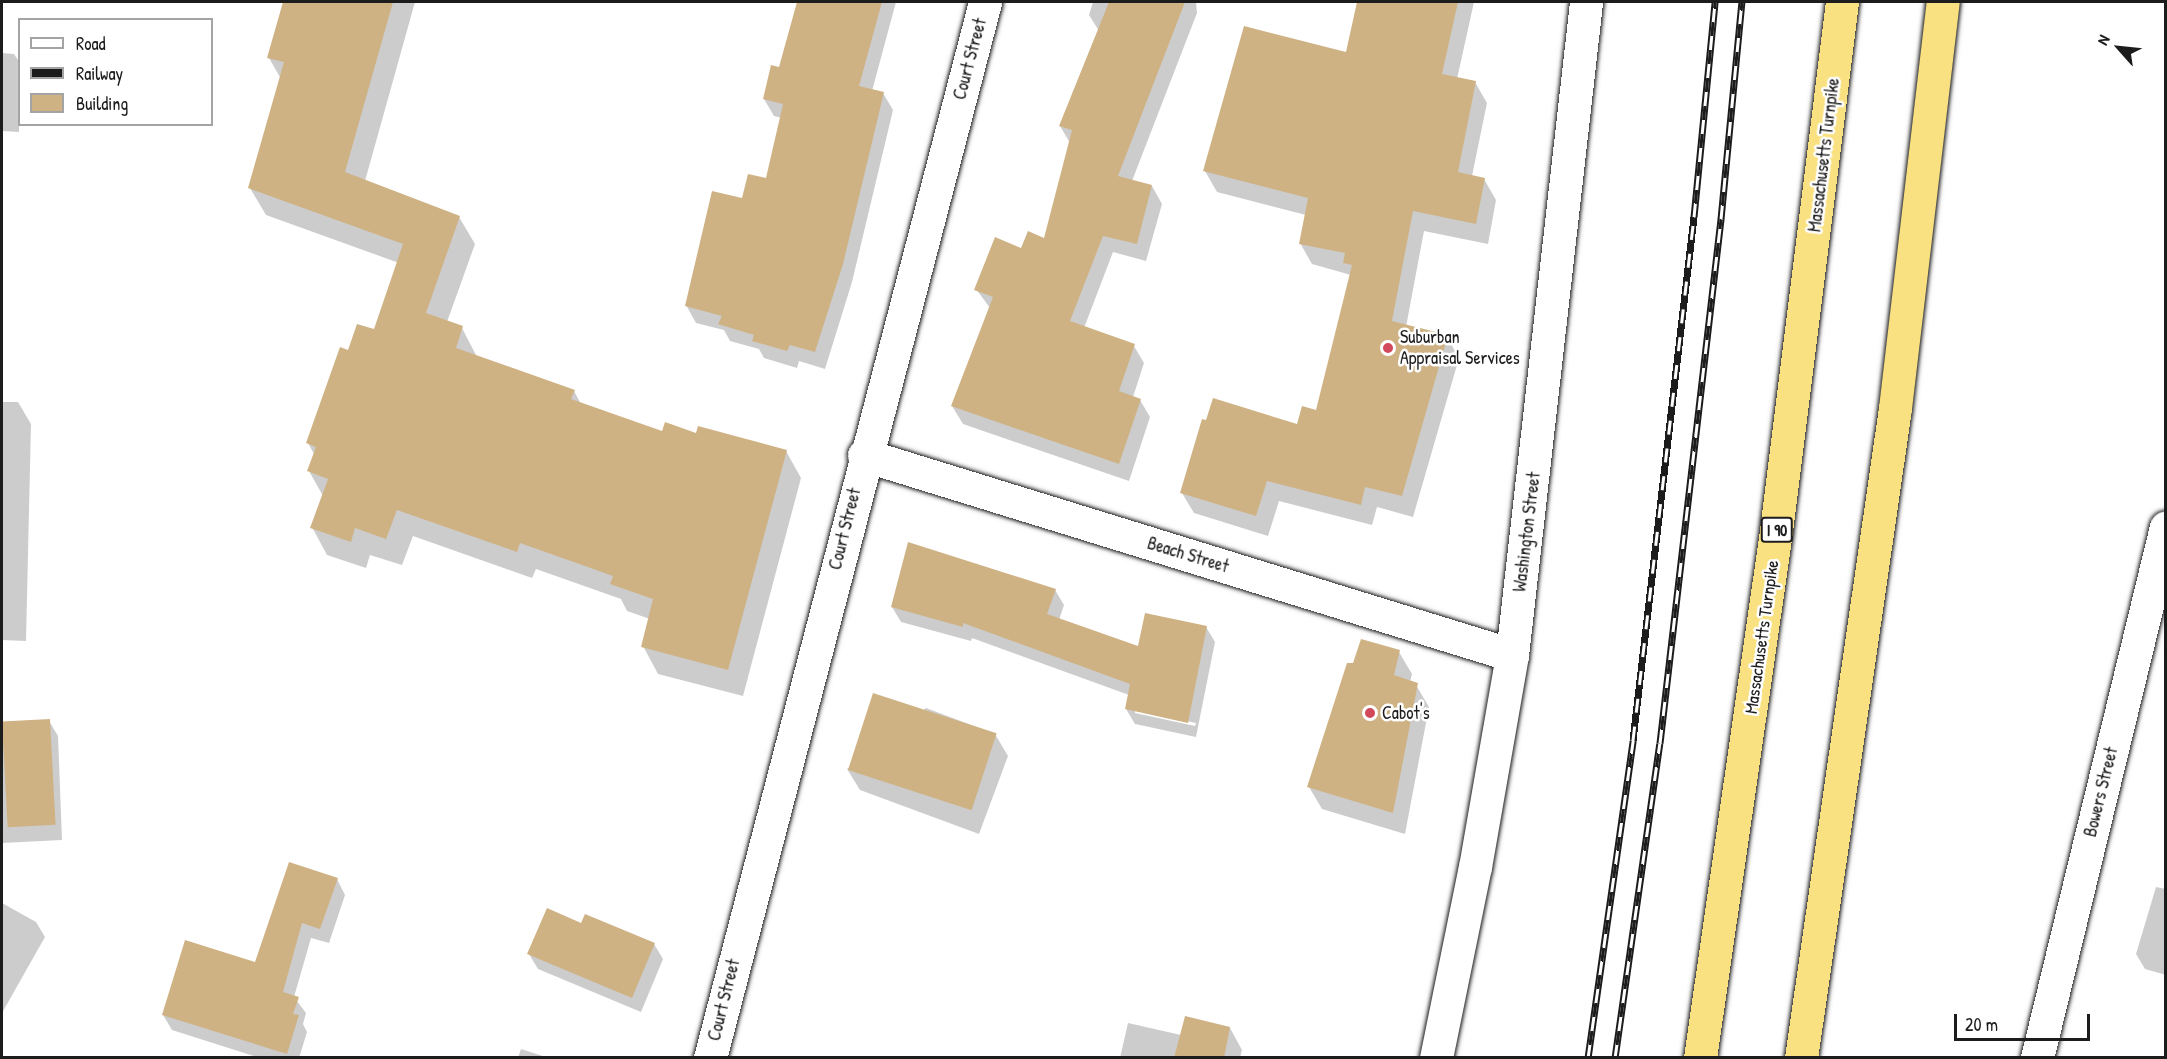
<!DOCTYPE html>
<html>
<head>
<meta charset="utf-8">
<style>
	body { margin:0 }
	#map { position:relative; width:2167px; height:1059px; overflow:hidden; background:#fff; font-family:"Patrick Hand",sans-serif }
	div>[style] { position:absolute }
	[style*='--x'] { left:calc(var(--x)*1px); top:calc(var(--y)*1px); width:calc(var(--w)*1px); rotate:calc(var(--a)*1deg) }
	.shadow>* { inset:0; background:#0003 }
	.building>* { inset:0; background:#cfb284; transform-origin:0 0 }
	.roads { filter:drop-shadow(0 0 2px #1c1c1c) drop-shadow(0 0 2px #1c1c1c) }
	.street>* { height:33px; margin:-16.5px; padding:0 16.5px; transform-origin:16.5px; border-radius:16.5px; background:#fff }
	.secondary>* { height:33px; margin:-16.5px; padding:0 16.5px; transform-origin:16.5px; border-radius:16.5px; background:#fff }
	.highway>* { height:33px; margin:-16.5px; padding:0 16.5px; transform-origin:16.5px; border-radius:16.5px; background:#f9e181 }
	.rail>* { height:7px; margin-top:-3.5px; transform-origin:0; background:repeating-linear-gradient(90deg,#fff 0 14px,#1c1c1c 0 28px); box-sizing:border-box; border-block:2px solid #1c1c1c }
	.dots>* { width:16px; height:16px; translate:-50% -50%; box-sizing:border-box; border:3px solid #fff; border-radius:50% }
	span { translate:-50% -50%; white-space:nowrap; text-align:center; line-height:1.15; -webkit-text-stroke:5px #fff; paint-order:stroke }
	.shield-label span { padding:2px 4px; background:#fff; border:2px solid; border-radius:4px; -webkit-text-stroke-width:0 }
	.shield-label { font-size:16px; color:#1c1c1c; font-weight:700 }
	.street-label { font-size:18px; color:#1c1c1c }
	.poi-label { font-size:18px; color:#1c1c1c }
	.left { translate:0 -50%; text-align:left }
	.frame { position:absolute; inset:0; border:3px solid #1c1c1c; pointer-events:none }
	.legend { position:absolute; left:18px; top:18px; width:195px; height:108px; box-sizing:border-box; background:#fff; border:2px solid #a4a4a4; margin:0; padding:8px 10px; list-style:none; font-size:18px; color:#1c1c1c }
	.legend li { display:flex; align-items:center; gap:12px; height:30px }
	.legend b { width:30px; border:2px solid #a4a4a4 }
	.north { position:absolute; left:2089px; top:18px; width:60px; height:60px; -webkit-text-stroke:4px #fff; paint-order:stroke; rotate:297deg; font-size:16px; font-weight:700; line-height:24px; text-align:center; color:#1c1c1c }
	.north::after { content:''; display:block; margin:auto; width:21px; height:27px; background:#1c1c1c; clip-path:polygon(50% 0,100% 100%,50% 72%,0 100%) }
	.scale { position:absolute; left:1954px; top:1014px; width:136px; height:27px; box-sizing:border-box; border:3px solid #1c1c1c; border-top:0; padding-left:8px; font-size:18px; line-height:21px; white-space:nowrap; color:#1c1c1c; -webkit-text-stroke:4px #fff; paint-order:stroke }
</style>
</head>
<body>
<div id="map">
	<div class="shadow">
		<div style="clip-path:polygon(285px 2px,415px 2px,365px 181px,459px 217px,475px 244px,447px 322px,462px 328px,477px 357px,574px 391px,581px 404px,663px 433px,697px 435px,786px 451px,801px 478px,743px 696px,658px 674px,643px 646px,650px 619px,627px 611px,621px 599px,536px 569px,532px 578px,413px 536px,402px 565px,370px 555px,366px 568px,327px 555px,312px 527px,323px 496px,309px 471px,314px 454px,308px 443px,349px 351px,375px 331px,399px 263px,266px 215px,250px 188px,281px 79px,269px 58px)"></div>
		<div style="clip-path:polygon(799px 2px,896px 2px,872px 91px,883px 93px,893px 110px,852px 282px,825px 369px,799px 361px,797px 368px,764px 358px,759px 349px,730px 341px,724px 330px,696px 323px,686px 305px,743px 199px,767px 180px,782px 118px,774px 116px,764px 99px,780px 69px)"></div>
		<div style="clip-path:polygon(1093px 2px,1196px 2px,1197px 13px,1132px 181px,1152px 186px,1162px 204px,1146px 261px,1113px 252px,1084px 328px,1134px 346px,1144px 363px,1133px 397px,1140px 400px,1150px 417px,1129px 481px,963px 424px,952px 406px,990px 308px,976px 289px,1022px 250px,1045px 240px,1070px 143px,1060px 126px,1099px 31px,1089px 15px)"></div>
		<div style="clip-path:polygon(1358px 2px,1474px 2px,1457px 79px,1475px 82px,1487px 103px,1472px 176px,1484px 179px,1496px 200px,1488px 244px,1424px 231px,1406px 327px,1447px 337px,1459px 358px,1413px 517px,1377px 507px,1372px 525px,1279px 501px,1268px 536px,1194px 513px,1182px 493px,1299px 426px,1317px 412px,1351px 275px,1312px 264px,1300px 243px,1306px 215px,1217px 192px,1205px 171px,1347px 54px)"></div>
		<div style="clip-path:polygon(2px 53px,14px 54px,20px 63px,19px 132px,2px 131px)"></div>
		<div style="clip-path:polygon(2px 402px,18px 402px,31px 424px,26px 641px,2px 640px)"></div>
		<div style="clip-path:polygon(evenodd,1055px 590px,1064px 605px,1059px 620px,1139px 648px,1206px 627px,1215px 642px,1196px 737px,1135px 724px,1126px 709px,1129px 695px,972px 638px,971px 641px,901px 622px,892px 607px,1055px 590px,1135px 710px,1196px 723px,1195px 726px,1135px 713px,1135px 710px)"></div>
		<div style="clip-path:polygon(1399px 652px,1412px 674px,1410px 682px,1416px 685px,1429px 707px,1405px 834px,1322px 809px,1309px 787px)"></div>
		<div style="clip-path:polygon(926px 708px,995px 734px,1008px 756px,979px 834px,860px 790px,847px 769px)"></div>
		<div style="clip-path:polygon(49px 721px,58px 736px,62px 840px,2px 843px,2px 724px)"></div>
		<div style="clip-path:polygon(337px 879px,345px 895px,329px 943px,311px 938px,294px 997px,306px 1013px,303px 1024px,307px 1032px,299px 1058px,260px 1058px,172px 1030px,163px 1015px,256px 964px)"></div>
		<div style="clip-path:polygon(2156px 887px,2166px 889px,2166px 975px,2145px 969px,2136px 954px)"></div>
		<div style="clip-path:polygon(2px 903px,36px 922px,45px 937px,2px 1013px)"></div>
		<div style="clip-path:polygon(582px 925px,654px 944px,663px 959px,641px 1012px,538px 969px,529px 954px)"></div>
		<div style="clip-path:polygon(1128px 1023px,1181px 1035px,1230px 1028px,1242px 1050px,1240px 1058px,1120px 1058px)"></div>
		<div style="clip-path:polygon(521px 1049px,549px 1058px,518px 1058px)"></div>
	</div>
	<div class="building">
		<div style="clip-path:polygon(283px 2px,393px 2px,345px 172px,460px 216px,426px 313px,463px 326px,456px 348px,575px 390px,571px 399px,662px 431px,665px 422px,696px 433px,698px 426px,787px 450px,728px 670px,641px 647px,653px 599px,610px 584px,613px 576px,520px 543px,517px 552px,397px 510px,386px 539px,355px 528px,351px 542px,310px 528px,328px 479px,307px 471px,316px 447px,306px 443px,340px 347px,348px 350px,357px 324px,374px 329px,403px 244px,248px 188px,284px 62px,267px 58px)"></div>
		<div style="clip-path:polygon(797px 2px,882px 2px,859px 86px,884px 92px,843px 264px,815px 352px,790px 345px,787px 351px,752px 341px,754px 335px,718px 324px,722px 316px,685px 306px,712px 191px,742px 198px,748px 174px,766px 178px,783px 104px,763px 99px,771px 65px,779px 67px)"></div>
		<div style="clip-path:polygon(1109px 2px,1185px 2px,1118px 176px,1152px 185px,1137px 244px,1103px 236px,1070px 321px,1135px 344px,1119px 391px,1141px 399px,1119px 464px,951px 406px,993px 297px,974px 290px,995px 237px,1021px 248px,1028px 231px,1044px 238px,1072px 130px,1059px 126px)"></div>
		<div style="clip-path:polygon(1357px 2px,1458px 2px,1442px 74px,1476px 81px,1458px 172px,1485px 178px,1476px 224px,1413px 211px,1392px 321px,1448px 335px,1402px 496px,1365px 487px,1361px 505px,1267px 481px,1256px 516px,1180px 493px,1202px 419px,1206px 420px,1213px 398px,1297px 424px,1302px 406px,1316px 410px,1352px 265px,1343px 263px,1345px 253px,1299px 244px,1308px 198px,1203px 171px,1244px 26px,1346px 52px)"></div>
		<div style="clip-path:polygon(908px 542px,1056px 589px,1047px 614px,1138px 646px,1145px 613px,1207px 626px,1188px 723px,1125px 709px,1130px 684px,963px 623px,963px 627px,891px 607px)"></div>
		<div style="clip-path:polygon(1361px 639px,1400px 650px,1394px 675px,1418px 683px,1393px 813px,1307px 787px,1347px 663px,1353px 663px)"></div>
		<div style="left:873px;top:693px;width:130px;height:81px;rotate:18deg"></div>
		<div style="left:50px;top:719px;width:106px;height:48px;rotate:87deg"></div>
		<div style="clip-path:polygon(289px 862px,338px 878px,320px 929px,302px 923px,283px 992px,299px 997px,293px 1014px,299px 1015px,287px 1054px,162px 1015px,185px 940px,255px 962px)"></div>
		<div style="clip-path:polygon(547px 908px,581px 923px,585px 914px,655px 943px,632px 998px,527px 954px)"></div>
		<div style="clip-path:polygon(1185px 1016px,1230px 1027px,1224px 1058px,1174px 1058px)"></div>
	</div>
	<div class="roads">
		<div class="street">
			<div style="--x:864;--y:455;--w:678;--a:17.15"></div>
			<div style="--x:710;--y:1058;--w:1091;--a:-75.4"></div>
			<div style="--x:2037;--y:1058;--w:546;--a:-76.35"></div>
		</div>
		<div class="secondary">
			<div style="--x:1436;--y:1058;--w:195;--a:-78.5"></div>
			<div style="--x:1475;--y:867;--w:215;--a:-80.1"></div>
			<div style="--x:1512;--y:655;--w:657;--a:-83.53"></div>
		</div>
		<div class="highway">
			<div style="--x:1700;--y:1058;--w:532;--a:-81.79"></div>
			<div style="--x:1776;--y:531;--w:533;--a:-82.89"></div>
			<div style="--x:1801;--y:1058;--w:657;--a:-81.77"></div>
			<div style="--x:1895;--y:408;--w:409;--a:-83.3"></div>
		</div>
	</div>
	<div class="rail">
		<div style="--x:1588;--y:1058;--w:321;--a:-81.9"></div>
		<div style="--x:1633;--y:740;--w:527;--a:-83.35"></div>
		<div style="--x:1694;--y:217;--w:216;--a:-84.4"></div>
		<div style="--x:1615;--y:1058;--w:318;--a:-81.9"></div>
		<div style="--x:1660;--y:743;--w:528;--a:-83.36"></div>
		<div style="--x:1721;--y:219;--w:218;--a:-84.5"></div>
	</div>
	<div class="dots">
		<div style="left:1388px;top:348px;background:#d1495b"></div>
		<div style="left:1370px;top:713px;background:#d1495b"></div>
	</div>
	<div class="shield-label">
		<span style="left:1777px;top:530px">I 90</span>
	</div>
	<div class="street-label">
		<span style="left:970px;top:59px;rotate:-75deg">Court Street</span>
		<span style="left:1824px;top:155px;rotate:-83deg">Massachusetts Turnpike</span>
		<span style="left:845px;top:529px;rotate:-76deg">Court Street</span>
		<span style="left:1527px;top:532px;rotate:-83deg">Washington Street</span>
		<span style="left:1188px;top:555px;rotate:17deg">Beach Street</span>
		<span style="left:1762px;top:637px;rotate:-82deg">Massachusetts Turnpike</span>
		<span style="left:2101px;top:792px;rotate:-76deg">Bowers Street</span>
		<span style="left:724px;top:1000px;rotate:-76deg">Court Street</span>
	</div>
	<div class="poi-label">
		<span class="left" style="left:1400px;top:348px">Suburban<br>Appraisal Services</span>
		<span class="left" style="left:1382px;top:713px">Cabot's</span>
	</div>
	<div class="frame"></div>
	<ul class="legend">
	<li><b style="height:8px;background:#fff"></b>Road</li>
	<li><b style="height:8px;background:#1c1c1c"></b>Railway</li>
	<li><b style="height:16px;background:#cfb284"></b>Building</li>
	</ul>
	<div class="north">N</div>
	<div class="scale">20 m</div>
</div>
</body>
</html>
